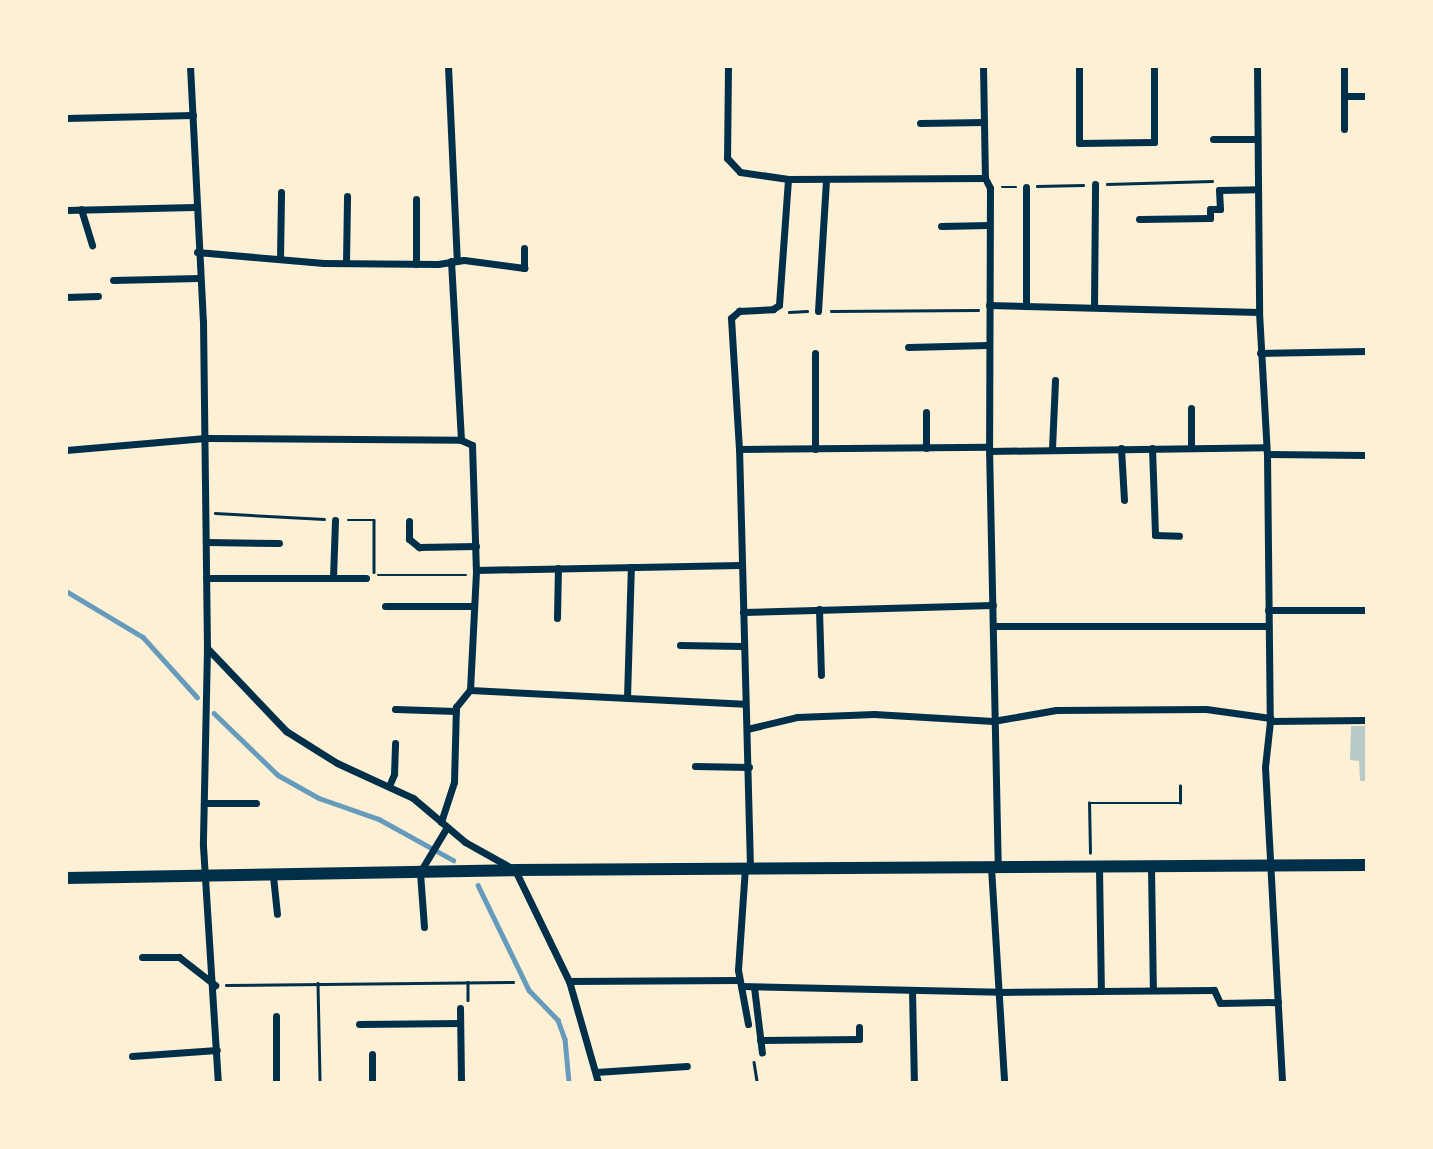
<!DOCTYPE html>
<html>
<head>
<meta charset="utf-8">
<style>
	body { margin:0 }
	#map { position:relative; width:1433px; height:1149px; overflow:hidden; background:#fdf0d5; font-family:Figtree,sans-serif }
	div>[style] { position:absolute }
	[style*='--x'] { left:calc(var(--x)*1px); top:calc(var(--y)*1px); width:calc(var(--w)*1px); rotate:calc(var(--a)*1deg) }
	.green>* { inset:0; background:#b9caca }
	.stream>* { height:4.5px; margin:-2.25px; padding:0 2.25px; transform-origin:2.25px; border-radius:2.25px; background:#669bbc }
	.path>* { height:2.5px; margin:-1.25px; padding:0 1.25px; transform-origin:1.25px; border-radius:1.25px; background:#003049 }
	.minor>* { height:7px; margin:-3.5px; padding:0 3.5px; transform-origin:3.5px; border-radius:3.5px; background:#003049 }
	.secondary>* { height:12px; margin:-6px; padding:0 6px; transform-origin:6px; border-radius:6px; background:#003049 }
	span { translate:-50% -50%; white-space:nowrap; text-align:center; line-height:1.15; -webkit-text-stroke:7px #fdf0d5; paint-order:stroke }
	.frame { position:absolute; inset:0; border:68px solid #fdf0d5; pointer-events:none }
</style>
</head>
<body>
<div id="map">
	<div class="green">
		<div style="clip-path:polygon(1351px 726px,1366px 726px,1366px 781px,1360px 781px,1359px 761px,1350px 760px)"></div>
	</div>
	<div class="stream">
		<div style="--x:66;--y:591;--w:90;--a:30.9"></div>
		<div style="--x:143;--y:637;--w:81;--a:48"></div>
		<div style="--x:214;--y:713;--w:89;--a:44.1"></div>
		<div style="--x:278;--y:775;--w:47;--a:29.3"></div>
		<div style="--x:319;--y:798;--w:64;--a:19.3"></div>
		<div style="--x:379;--y:819;--w:85;--a:29"></div>
		<div style="--x:478;--y:885;--w:117;--a:64.1"></div>
		<div style="--x:529;--y:990;--w:42;--a:46"></div>
		<div style="--x:558;--y:1020;--w:20;--a:70"></div>
		<div style="--x:565;--y:1039;--w:43;--a:84.7"></div>
	</div>
	<div class="path">
		<div style="--x:1107;--y:184;--w:105;--a:-1.6"></div>
		<div style="--x:1037;--y:186;--w:46;--a:-1.2"></div>
		<div style="--x:1002;--y:187;--w:14;--a:0"></div>
		<div style="--x:831;--y:311;--w:147;--a:-0.4"></div>
		<div style="--x:789;--y:312;--w:18;--a:-3"></div>
		<div style="--x:215;--y:513;--w:109;--a:3.2"></div>
		<div style="--x:348;--y:520;--w:26;--a:0"></div>
		<div style="--x:374;--y:520;--w:52;--a:90"></div>
		<div style="--x:378;--y:575;--w:88;--a:0"></div>
		<div style="--x:1090;--y:853;--w:50;--a:-91.1"></div>
		<div style="--x:1089;--y:803;--w:91;--a:0"></div>
		<div style="--x:1180;--y:803;--w:17;--a:-90"></div>
		<div style="--x:468;--y:982;--w:18;--a:90"></div>
		<div style="--x:318;--y:983;--w:99;--a:88.8"></div>
		<div style="--x:226;--y:985;--w:287;--a:-0.6"></div>
		<div style="--x:754;--y:1062;--w:20;--a:81"></div>
	</div>
	<div class="minor">
		<div style="--x:190;--y:66;--w:255;--a:87.1"></div>
		<div style="--x:203;--y:321;--w:327;--a:89.3"></div>
		<div style="--x:207;--y:648;--w:198;--a:91.2"></div>
		<div style="--x:203;--y:846;--w:236;--a:86.4"></div>
		<div style="--x:448;--y:66;--w:195;--a:87.4"></div>
		<div style="--x:728;--y:66;--w:92;--a:90.6"></div>
		<div style="--x:727;--y:158;--w:19;--a:47"></div>
		<div style="--x:740;--y:172;--w:49;--a:8.3"></div>
		<div style="--x:788;--y:179;--w:197;--a:-0.3"></div>
		<div style="--x:985;--y:178;--w:11;--a:63"></div>
		<div style="--x:990;--y:188;--w:259;--a:90.2"></div>
		<div style="--x:989;--y:447;--w:420;--a:88.8"></div>
		<div style="--x:983;--y:66;--w:112;--a:89"></div>
		<div style="--x:1079;--y:66;--w:77;--a:90"></div>
		<div style="--x:1079;--y:143;--w:75;--a:-0.8"></div>
		<div style="--x:1154;--y:142;--w:76;--a:-90"></div>
		<div style="--x:1257;--y:66;--w:246;--a:89.5"></div>
		<div style="--x:1259;--y:312;--w:142;--a:86.8"></div>
		<div style="--x:1267;--y:454;--w:267;--a:89.4"></div>
		<div style="--x:1270;--y:721;--w:46;--a:96.2"></div>
		<div style="--x:1265;--y:767;--w:315;--a:86.9"></div>
		<div style="--x:1344;--y:66;--w:63;--a:90"></div>
		<div style="--x:1344;--y:96;--w:22;--a:0"></div>
		<div style="--x:66;--y:118;--w:127;--a:-1.4"></div>
		<div style="--x:920;--y:123;--w:64;--a:-0.9"></div>
		<div style="--x:1213;--y:139;--w:44;--a:0"></div>
		<div style="--x:416;--y:199;--w:65;--a:90"></div>
		<div style="--x:81;--y:209;--w:38;--a:73"></div>
		<div style="--x:66;--y:210;--w:128;--a:-1.3"></div>
		<div style="--x:1139;--y:219;--w:71;--a:-0.8"></div>
		<div style="--x:1210;--y:218;--w:9;--a:-90"></div>
		<div style="--x:1210;--y:209;--w:10;--a:0"></div>
		<div style="--x:1220;--y:209;--w:19;--a:-93"></div>
		<div style="--x:1219;--y:190;--w:39;--a:-1"></div>
		<div style="--x:941;--y:226;--w:48;--a:-1.2"></div>
		<div style="--x:197;--y:252;--w:127;--a:5"></div>
		<div style="--x:324;--y:263;--w:114;--a:0.5"></div>
		<div style="--x:438;--y:264;--w:26;--a:-9"></div>
		<div style="--x:464;--y:260;--w:61;--a:7.6"></div>
		<div style="--x:524;--y:268;--w:20;--a:-90"></div>
		<div style="--x:280;--y:259;--w:67;--a:-89.1"></div>
		<div style="--x:451;--y:261;--w:179;--a:86.8"></div>
		<div style="--x:346;--y:263;--w:67;--a:-89.1"></div>
		<div style="--x:113;--y:280;--w:86;--a:-1.3"></div>
		<div style="--x:66;--y:297;--w:32;--a:-2"></div>
		<div style="--x:989;--y:305;--w:270;--a:1.5"></div>
		<div style="--x:1026;--y:305;--w:118;--a:-90"></div>
		<div style="--x:1094;--y:307;--w:123;--a:-89.5"></div>
		<div style="--x:818;--y:311;--w:132;--a:-86.5"></div>
		<div style="--x:908;--y:347;--w:80;--a:-1.4"></div>
		<div style="--x:815;--y:353;--w:96;--a:90"></div>
		<div style="--x:1260;--y:353;--w:106;--a:-1.1"></div>
		<div style="--x:926;--y:448;--w:36;--a:-90"></div>
		<div style="--x:1121;--y:448;--w:52;--a:86.7"></div>
		<div style="--x:1152;--y:448;--w:87;--a:88"></div>
		<div style="--x:1155;--y:535;--w:24;--a:2"></div>
		<div style="--x:1191;--y:448;--w:40;--a:-90"></div>
		<div style="--x:739;--y:449;--w:250;--a:-0.5"></div>
		<div style="--x:1052;--y:449;--w:69;--a:-87.5"></div>
		<div style="--x:66;--y:450;--w:140;--a:-4.9"></div>
		<div style="--x:205;--y:438;--w:256;--a:0.4"></div>
		<div style="--x:461;--y:440;--w:12;--a:24"></div>
		<div style="--x:472;--y:445;--w:125;--a:88.2"></div>
		<div style="--x:476;--y:570;--w:264;--a:-1.1"></div>
		<div style="--x:990;--y:451;--w:275;--a:-0.8"></div>
		<div style="--x:1267;--y:454;--w:99;--a:0.6"></div>
		<div style="--x:409;--y:521;--w:18;--a:90"></div>
		<div style="--x:409;--y:539;--w:13;--a:39"></div>
		<div style="--x:419;--y:547;--w:57;--a:-1"></div>
		<div style="--x:206;--y:542;--w:73;--a:0.8"></div>
		<div style="--x:206;--y:578;--w:160;--a:0"></div>
		<div style="--x:333;--y:578;--w:58;--a:-88"></div>
		<div style="--x:385;--y:606;--w:89;--a:0"></div>
		<div style="--x:819;--y:609;--w:66;--a:88.3"></div>
		<div style="--x:1268;--y:610;--w:98;--a:0"></div>
		<div style="--x:743;--y:612;--w:250;--a:-1.6"></div>
		<div style="--x:557;--y:618;--w:50;--a:-88.9"></div>
		<div style="--x:993;--y:626;--w:274;--a:0"></div>
		<div style="--x:680;--y:645;--w:62;--a:0.9"></div>
		<div style="--x:207;--y:648;--w:115;--a:46.4"></div>
		<div style="--x:286;--y:731;--w:60;--a:32.1"></div>
		<div style="--x:337;--y:763;--w:84;--a:24.7"></div>
		<div style="--x:413;--y:798;--w:68;--a:40.2"></div>
		<div style="--x:465;--y:842;--w:57;--a:29.2"></div>
		<div style="--x:515;--y:870;--w:123;--a:64.1"></div>
		<div style="--x:569;--y:981;--w:105;--a:74"></div>
		<div style="--x:470;--y:690;--w:274;--a:2.9"></div>
		<div style="--x:627;--y:698;--w:131;--a:-88.3"></div>
		<div style="--x:395;--y:709;--w:61;--a:1.9"></div>
		<div style="--x:1270;--y:721;--w:96;--a:-0.6"></div>
		<div style="--x:747;--y:729;--w:51;--a:-13.5"></div>
		<div style="--x:797;--y:717;--w:77;--a:-2.2"></div>
		<div style="--x:874;--y:714;--w:119;--a:3.4"></div>
		<div style="--x:993;--y:721;--w:64;--a:-9.9"></div>
		<div style="--x:1056;--y:710;--w:150;--a:-0.4"></div>
		<div style="--x:1206;--y:709;--w:65;--a:8"></div>
		<div style="--x:695;--y:766;--w:54;--a:1.1"></div>
		<div style="--x:389;--y:786;--w:13;--a:-67"></div>
		<div style="--x:394;--y:774;--w:31;--a:-88"></div>
		<div style="--x:204;--y:803;--w:52;--a:0"></div>
		<div style="--x:441;--y:822;--w:42;--a:-72"></div>
		<div style="--x:454;--y:782;--w:75;--a:-88.5"></div>
		<div style="--x:456;--y:707;--w:22;--a:-51"></div>
		<div style="--x:470;--y:690;--w:120;--a:-87.1"></div>
		<div style="--x:745;--y:867;--w:103;--a:93.9"></div>
		<div style="--x:738;--y:970;--w:55;--a:79.5"></div>
		<div style="--x:750;--y:867;--w:418;--a:-91.5"></div>
		<div style="--x:739;--y:449;--w:131;--a:-93.5"></div>
		<div style="--x:731;--y:318;--w:11;--a:-41"></div>
		<div style="--x:739;--y:311;--w:34;--a:-3"></div>
		<div style="--x:773;--y:309;--w:7;--a:-34"></div>
		<div style="--x:779;--y:305;--w:126;--a:-85.9"></div>
		<div style="--x:991;--y:867;--w:215;--a:86.5"></div>
		<div style="--x:1099;--y:868;--w:123;--a:89.1"></div>
		<div style="--x:1151;--y:868;--w:122;--a:89.1"></div>
		<div style="--x:273;--y:876;--w:38;--a:84"></div>
		<div style="--x:424;--y:927;--w:55;--a:-94.2"></div>
		<div style="--x:420;--y:872;--w:52;--a:-59"></div>
		<div style="--x:142;--y:957;--w:37;--a:0"></div>
		<div style="--x:179;--y:957;--w:46;--a:37.9"></div>
		<div style="--x:569;--y:981;--w:170;--a:-0.3"></div>
		<div style="--x:741;--y:986;--w:258;--a:1.3"></div>
		<div style="--x:999;--y:992;--w:215;--a:-0.5"></div>
		<div style="--x:1214;--y:990;--w:14;--a:65"></div>
		<div style="--x:1220;--y:1003;--w:58;--a:-1"></div>
		<div style="--x:754;--y:987;--w:66;--a:83.1"></div>
		<div style="--x:912;--y:990;--w:92;--a:88.8"></div>
		<div style="--x:460;--y:1008;--w:74;--a:89.2"></div>
		<div style="--x:276;--y:1016;--w:66;--a:90"></div>
		<div style="--x:359;--y:1024;--w:101;--a:-0.6"></div>
		<div style="--x:760;--y:1040;--w:99;--a:-0.6"></div>
		<div style="--x:859;--y:1039;--w:12;--a:-90"></div>
		<div style="--x:132;--y:1056;--w:85;--a:-4"></div>
		<div style="--x:596;--y:1072;--w:91;--a:-3.8"></div>
		<div style="--x:372;--y:1082;--w:28;--a:-90"></div>
	</div>
	<div class="secondary">
		<div style="--x:66;--y:878;--w:449;--a:-1"></div>
		<div style="--x:515;--y:870;--w:851;--a:-0.34"></div>
	</div>
	<div class="frame"></div>
</div>
</body>
</html>
